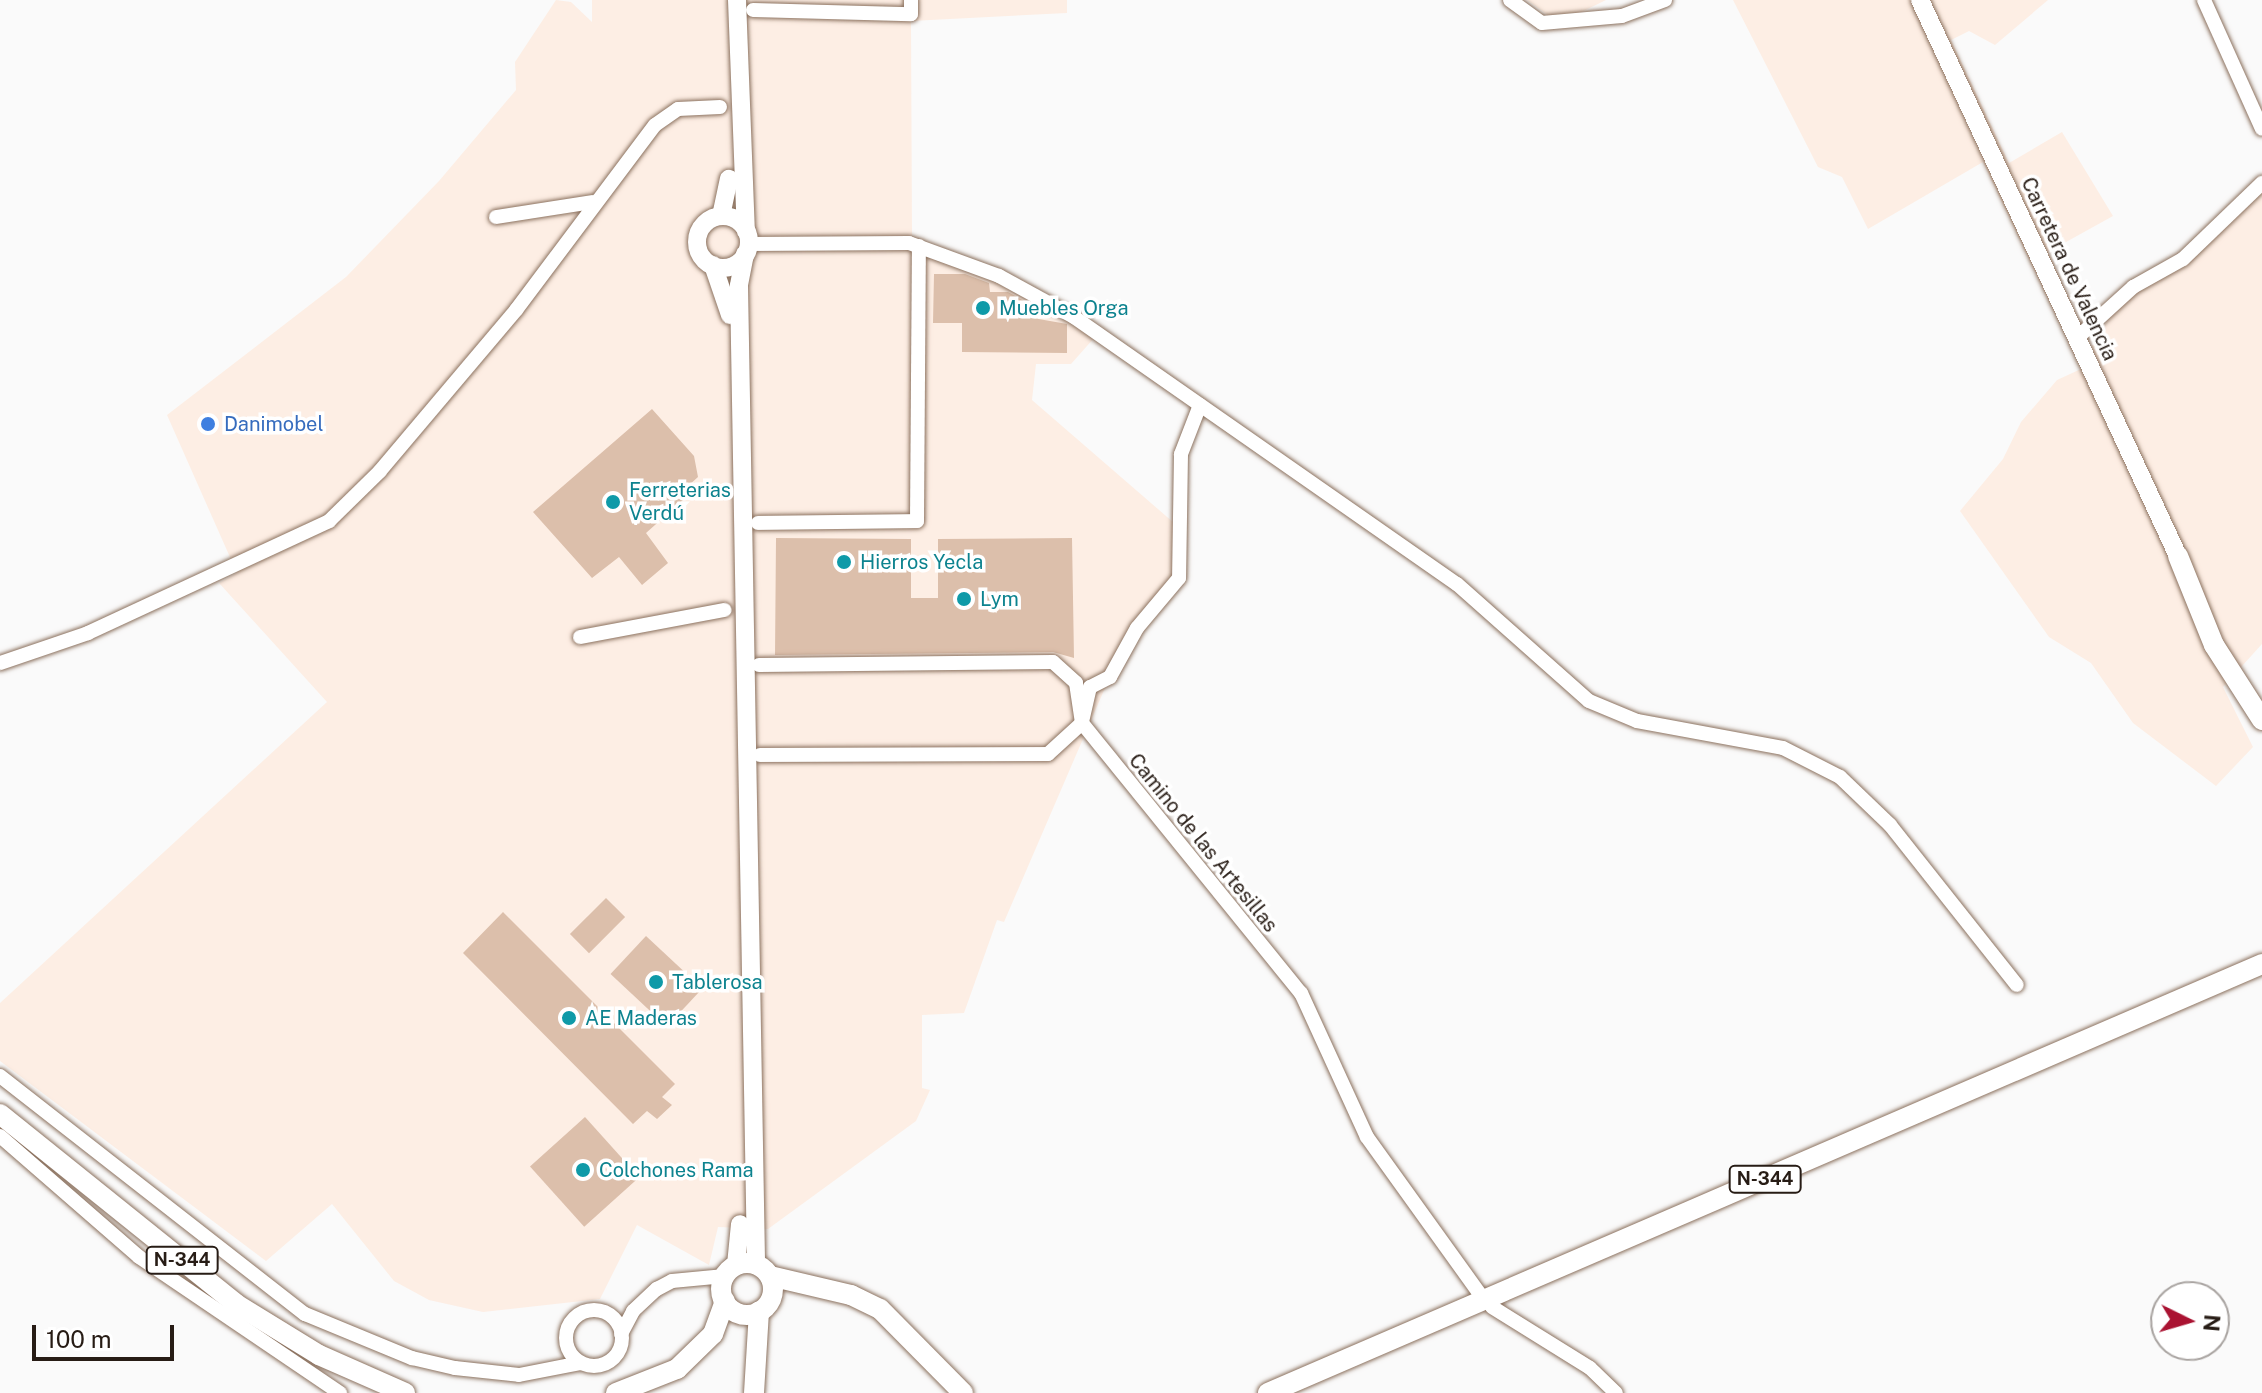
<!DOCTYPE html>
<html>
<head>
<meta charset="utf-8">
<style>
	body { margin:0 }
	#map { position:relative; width:2262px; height:1393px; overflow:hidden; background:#fafafa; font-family:"Public Sans",sans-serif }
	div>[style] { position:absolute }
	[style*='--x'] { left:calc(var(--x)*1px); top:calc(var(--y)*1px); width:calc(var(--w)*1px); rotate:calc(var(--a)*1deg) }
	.built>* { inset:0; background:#fdeee4 }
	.building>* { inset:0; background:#dcbfab; transform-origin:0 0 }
	.roads { filter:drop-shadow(0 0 2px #8b715e) drop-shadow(0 0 2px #8b715e) }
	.minor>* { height:14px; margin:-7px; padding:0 7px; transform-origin:7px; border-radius:7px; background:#fff }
	.minor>.ring { margin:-7px; padding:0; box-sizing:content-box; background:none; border:14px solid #fff; border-radius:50% }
	.major>* { height:18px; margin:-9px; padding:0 9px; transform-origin:9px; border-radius:9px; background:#fff }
	.major>.ring { margin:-9px; padding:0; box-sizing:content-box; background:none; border:18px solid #fff; border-radius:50% }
	.highway>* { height:20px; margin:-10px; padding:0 10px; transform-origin:10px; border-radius:10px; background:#fff }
	.highway>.ring { margin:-10px; padding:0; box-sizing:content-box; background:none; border:20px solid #fff; border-radius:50% }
	.dots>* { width:22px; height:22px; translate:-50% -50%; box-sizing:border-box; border:4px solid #fff; border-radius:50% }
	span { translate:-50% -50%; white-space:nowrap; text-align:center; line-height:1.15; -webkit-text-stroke:7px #fff; paint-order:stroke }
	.shield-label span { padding:2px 6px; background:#fff; border:2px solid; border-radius:6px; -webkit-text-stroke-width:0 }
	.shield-label { font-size:18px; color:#271c15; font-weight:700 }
	.street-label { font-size:20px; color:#271c15 }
	.culture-label { font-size:20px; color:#0d838f }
	.left { translate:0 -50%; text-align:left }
	.shop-label { font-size:20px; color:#366cbe }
	.north { position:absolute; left:2150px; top:1281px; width:80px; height:80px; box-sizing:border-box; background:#fff; border:2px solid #a9a4a1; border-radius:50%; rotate:95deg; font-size:22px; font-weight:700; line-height:32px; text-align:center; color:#271c15 }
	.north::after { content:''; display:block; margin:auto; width:28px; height:36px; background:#aa1332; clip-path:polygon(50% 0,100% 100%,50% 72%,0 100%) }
	.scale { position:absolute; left:32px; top:1325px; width:142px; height:36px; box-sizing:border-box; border:4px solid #271c15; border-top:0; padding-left:10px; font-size:24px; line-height:28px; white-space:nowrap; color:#271c15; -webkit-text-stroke:6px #fff; paint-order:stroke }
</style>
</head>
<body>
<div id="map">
	<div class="built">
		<div style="clip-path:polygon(556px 0,571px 2px,592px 22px,592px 0,1067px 0,1067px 13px,911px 21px,912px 236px,993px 270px,1039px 301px,1041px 311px,1065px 316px,1095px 337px,1071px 364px,1036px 364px,1032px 400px,1181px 529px,1173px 583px,1133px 623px,1004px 922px,997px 920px,964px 1013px,922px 1015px,922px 1088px,930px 1090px,916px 1121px,768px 1229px,718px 1227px,709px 1265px,637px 1225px,600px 1299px,483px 1312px,429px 1300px,394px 1281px,332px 1204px,266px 1261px,0 1061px,0 1003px,327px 702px,219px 583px,237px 573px,167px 415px,346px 277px,439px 181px,516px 90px,515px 62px)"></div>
		<div style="clip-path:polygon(1527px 0,1606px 0,1559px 23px)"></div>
		<div style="clip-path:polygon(1733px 0,2048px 0,1995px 45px,1969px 31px,1951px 40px,2009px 163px,2062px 132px,2113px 216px,2048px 252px,2091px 348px,2115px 308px,2262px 192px,2262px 644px,2223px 687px,2253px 747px,2216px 786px,2133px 723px,2091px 663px,2049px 637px,1960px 511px,2003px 459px,2021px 422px,2057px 380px,2081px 369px,1983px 162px,1868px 229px,1842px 177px,1818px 167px)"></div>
	</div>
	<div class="building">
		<div style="clip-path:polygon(934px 274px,965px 274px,989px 283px,990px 292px,1008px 292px,1033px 306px,1033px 318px,1067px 324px,1067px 353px,962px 352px,962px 323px,933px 323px)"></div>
		<div style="clip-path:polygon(652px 409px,694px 456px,698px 477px,688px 486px,692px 492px,646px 533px,668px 563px,642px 585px,619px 557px,592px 578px,533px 512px)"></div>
		<div style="clip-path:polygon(776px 538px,911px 539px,911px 598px,938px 598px,938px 539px,1072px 538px,1074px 658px,1053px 652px,775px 655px)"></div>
		<div style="left:606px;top:898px;width:27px;height:51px;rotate:45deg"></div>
		<div style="clip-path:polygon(503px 912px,675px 1084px,662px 1097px,672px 1105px,657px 1119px,647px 1111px,633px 1124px,463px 953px)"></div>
		<div style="left:646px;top:936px;width:77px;height:52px;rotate:43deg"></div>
		<div style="left:585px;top:1117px;width:81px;height:74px;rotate:48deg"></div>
	</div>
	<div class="roads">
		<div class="minor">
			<div style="--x:1510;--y:0;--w:39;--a:36"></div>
			<div style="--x:1542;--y:23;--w:80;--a:-5"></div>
			<div style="--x:1622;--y:16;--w:46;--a:-20.4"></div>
			<div style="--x:2204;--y:0;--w:141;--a:65.8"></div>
			<div style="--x:753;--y:10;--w:158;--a:1.5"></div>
			<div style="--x:911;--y:14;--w:14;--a:-90"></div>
			<div style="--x:496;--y:217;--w:98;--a:-8.8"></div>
			<div style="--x:748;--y:244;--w:161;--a:-0.4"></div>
			<div style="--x:909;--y:243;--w:96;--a:20.1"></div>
			<div style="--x:999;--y:276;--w:85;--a:28.7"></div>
			<div style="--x:1074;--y:317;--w:467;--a:34.9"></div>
			<div style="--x:1457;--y:584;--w:176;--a:41.6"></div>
			<div style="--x:1589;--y:701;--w:52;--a:22.6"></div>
			<div style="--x:1637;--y:721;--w:148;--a:10.5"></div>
			<div style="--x:1783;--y:748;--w:64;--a:27"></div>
			<div style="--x:1840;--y:777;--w:69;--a:43.8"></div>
			<div style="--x:1890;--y:825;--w:204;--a:51.6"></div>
			<div style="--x:2077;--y:338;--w:76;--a:-42.3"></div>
			<div style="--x:2133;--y:287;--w:57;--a:-29.2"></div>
			<div style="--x:2183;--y:259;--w:110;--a:-43.9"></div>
			<div style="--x:1200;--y:405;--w:53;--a:111.2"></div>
			<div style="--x:1181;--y:454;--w:124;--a:90.9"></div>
			<div style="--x:1179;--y:578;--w:65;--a:130"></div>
			<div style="--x:1137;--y:628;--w:56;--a:118.9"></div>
			<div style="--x:1110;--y:677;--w:22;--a:153"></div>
			<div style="--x:1090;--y:687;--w:37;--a:103"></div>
			<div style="--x:1082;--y:723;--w:348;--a:51"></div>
			<div style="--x:1301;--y:993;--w:158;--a:65.4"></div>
			<div style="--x:1367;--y:1137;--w:192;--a:54.3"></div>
			<div style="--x:758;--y:523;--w:159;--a:-0.7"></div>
			<div style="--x:917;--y:521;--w:275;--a:-89.6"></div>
			<div style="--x:580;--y:637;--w:147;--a:-10.6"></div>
			<div style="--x:0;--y:663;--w:93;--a:-18.8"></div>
			<div style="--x:88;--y:633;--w:266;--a:-24.9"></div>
			<div style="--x:329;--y:521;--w:71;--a:-44.4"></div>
			<div style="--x:380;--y:471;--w:211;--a:-49.8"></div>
			<div style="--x:516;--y:310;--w:231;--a:-53.1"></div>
			<div style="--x:655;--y:125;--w:28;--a:-35"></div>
			<div style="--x:678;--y:109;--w:42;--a:-2.7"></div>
			<div style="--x:759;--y:665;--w:294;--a:-0.6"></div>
			<div style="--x:1053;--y:662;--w:31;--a:42"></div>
			<div style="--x:1076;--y:683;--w:40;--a:81.5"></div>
			<div style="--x:1082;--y:723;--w:46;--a:137.6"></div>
			<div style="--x:1048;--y:754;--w:288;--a:179.8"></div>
			<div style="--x:0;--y:1076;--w:387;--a:38"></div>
			<div style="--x:305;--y:1314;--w:116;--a:22.4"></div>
			<div style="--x:412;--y:1358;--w:44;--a:13.1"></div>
			<div style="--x:455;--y:1368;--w:64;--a:6.2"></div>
			<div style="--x:519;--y:1375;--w:62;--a:-11.1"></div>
			<div style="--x:0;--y:1136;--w:184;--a:41"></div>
			<div style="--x:139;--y:1257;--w:243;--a:34.1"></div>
			<div style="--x:1492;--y:1307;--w:115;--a:31.9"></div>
			<div style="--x:1590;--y:1368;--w:36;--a:44"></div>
			<div class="ring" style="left:566px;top:1310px;width:42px;height:42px"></div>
			<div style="--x:621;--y:1334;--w:26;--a:-62"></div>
			<div style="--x:633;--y:1311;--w:33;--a:-43"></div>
			<div style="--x:657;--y:1289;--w:17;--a:-28"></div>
			<div style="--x:672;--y:1281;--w:53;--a:-5.4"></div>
		</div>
		<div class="major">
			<div style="--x:737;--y:0;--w:231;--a:87.8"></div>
			<div style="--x:1920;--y:0;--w:613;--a:65.11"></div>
			<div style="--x:721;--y:216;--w:38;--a:-78"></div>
			<div class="ring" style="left:697px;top:216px;width:34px;height:34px"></div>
			<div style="--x:745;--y:254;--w:33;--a:101"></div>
			<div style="--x:739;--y:286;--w:978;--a:89"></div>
			<div style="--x:713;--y:265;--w:53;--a:71.2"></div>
			<div style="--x:736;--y:1265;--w:41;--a:-84.4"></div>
		</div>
		<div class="highway">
			<div style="--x:2178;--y:556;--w:96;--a:68"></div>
			<div style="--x:2214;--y:645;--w:89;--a:57.4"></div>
			<div style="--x:0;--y:1114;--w:303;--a:38.8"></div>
			<div style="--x:236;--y:1304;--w:97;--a:31.6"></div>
			<div style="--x:319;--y:1355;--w:94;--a:23.8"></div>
			<div class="ring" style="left:721px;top:1263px;width:32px;height:32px"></div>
			<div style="--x:770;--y:1276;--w:83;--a:13.2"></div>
			<div style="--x:851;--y:1295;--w:32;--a:26"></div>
			<div style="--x:880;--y:1309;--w:118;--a:45.3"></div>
			<div style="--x:616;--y:1393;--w:66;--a:-21.5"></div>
			<div style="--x:677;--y:1369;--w:50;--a:-44.2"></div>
			<div style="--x:713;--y:1334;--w:35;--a:-70"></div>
			<div style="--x:754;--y:1393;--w:82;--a:-86.5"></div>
			<div style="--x:1268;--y:1393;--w:1083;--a:-23.34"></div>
		</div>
	</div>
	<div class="dots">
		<div style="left:983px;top:308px;background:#0f9aa8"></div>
		<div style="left:208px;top:424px;background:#3f7fe0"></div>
		<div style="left:613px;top:502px;background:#0f9aa8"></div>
		<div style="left:844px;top:562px;background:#0f9aa8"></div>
		<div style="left:964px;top:599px;background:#0f9aa8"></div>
		<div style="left:656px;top:982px;background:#0f9aa8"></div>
		<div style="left:569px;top:1018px;background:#0f9aa8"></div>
		<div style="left:583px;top:1170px;background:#0f9aa8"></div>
	</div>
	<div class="shield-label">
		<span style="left:1765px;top:1179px">N-344</span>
		<span style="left:182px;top:1260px">N-344</span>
	</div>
	<div class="street-label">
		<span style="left:2069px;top:269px;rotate:65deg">Carretera de Valencia</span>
		<span style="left:1203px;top:843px;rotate:51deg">Camino de las Artesillas</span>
	</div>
	<div class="culture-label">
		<span class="left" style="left:999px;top:308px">Muebles Orga</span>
		<span class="left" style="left:629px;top:502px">Ferreterias<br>Verdú</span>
		<span class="left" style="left:860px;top:562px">Hierros Yecla</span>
		<span class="left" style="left:980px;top:599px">Lym</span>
		<span class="left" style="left:672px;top:982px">Tablerosa</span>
		<span class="left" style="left:585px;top:1018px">AE Maderas</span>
		<span class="left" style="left:599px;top:1170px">Colchones Rama</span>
	</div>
	<div class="shop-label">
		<span class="left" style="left:224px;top:424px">Danimobel</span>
	</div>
	<div class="north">N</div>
	<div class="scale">100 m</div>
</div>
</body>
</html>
